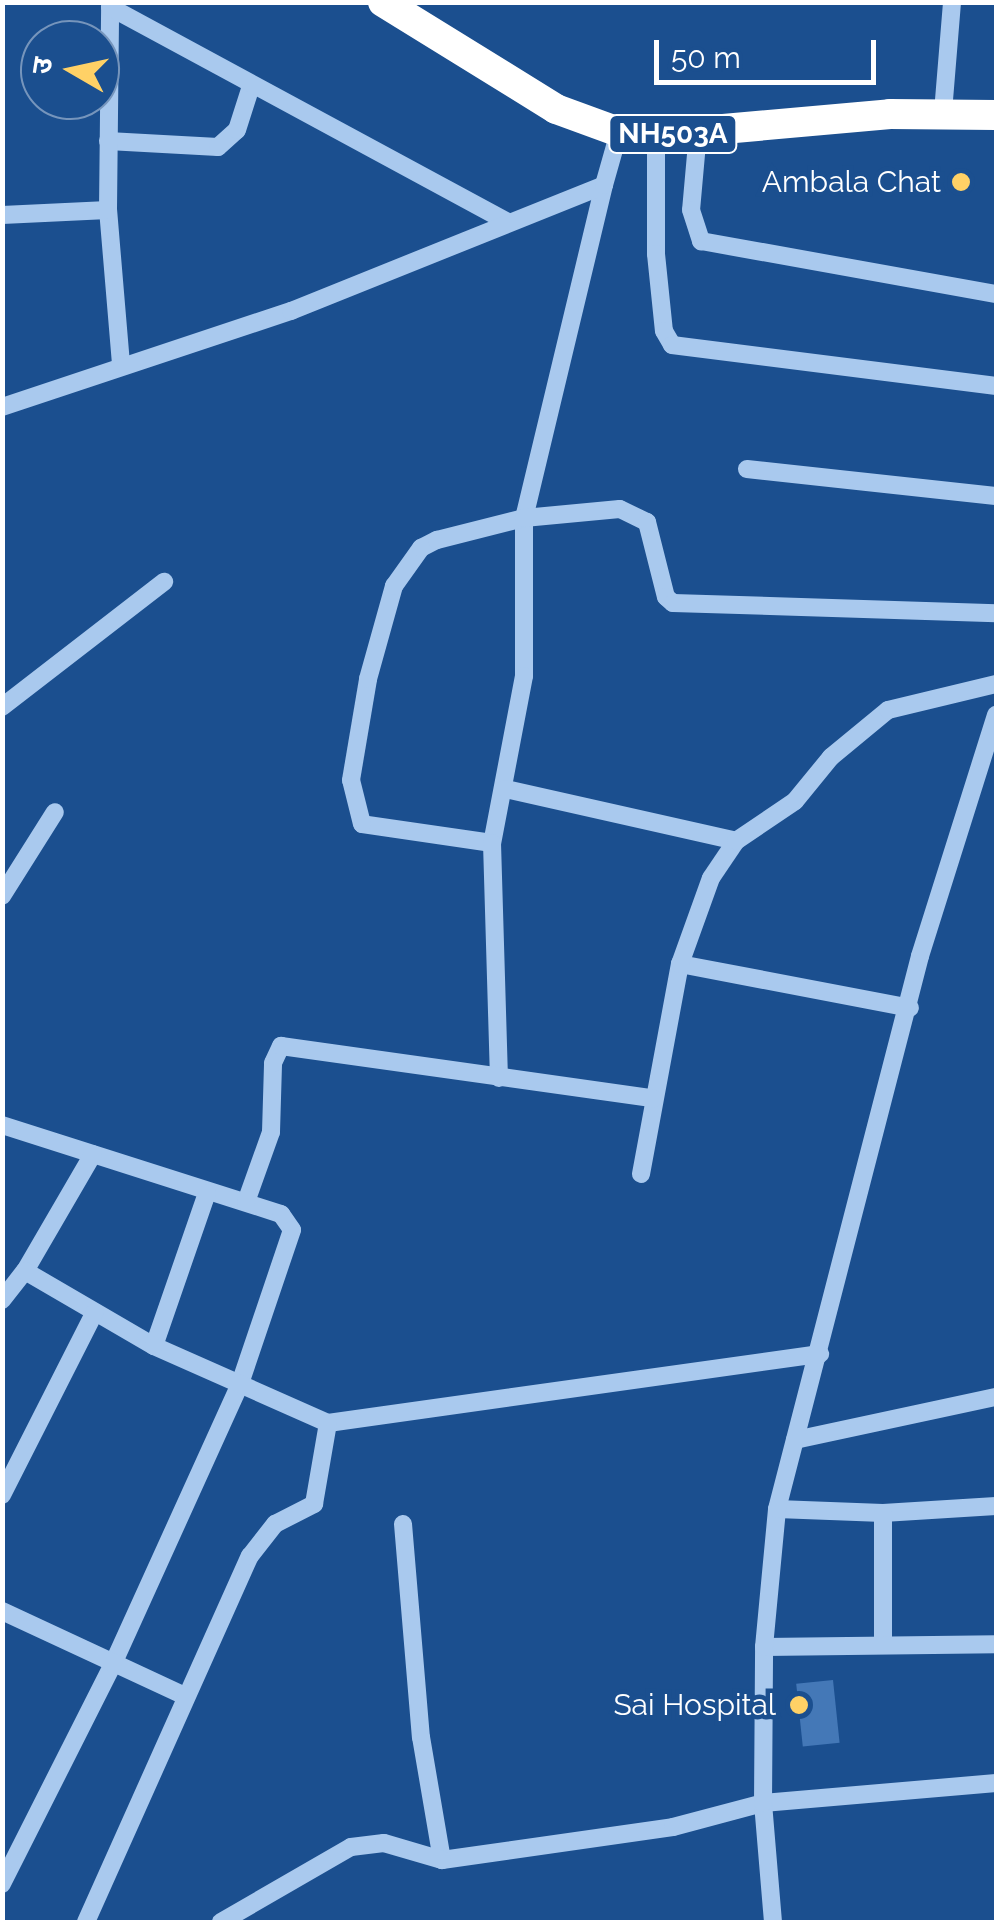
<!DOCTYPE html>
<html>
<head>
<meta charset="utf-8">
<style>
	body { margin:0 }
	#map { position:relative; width:999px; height:1925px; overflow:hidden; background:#1b4f8f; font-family:Raleway,"Noto Sans Devanagari",sans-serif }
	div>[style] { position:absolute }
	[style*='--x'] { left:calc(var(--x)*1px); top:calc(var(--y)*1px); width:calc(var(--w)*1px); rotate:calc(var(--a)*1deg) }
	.building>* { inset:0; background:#4478b7; transform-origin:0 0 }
	.minor>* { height:18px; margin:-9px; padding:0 9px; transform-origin:9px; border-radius:9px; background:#a9c9ee }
	.highway>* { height:30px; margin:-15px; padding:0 15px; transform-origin:15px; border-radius:15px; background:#fff }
	.dots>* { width:28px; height:28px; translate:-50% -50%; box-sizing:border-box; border:5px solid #1b4f8f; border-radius:50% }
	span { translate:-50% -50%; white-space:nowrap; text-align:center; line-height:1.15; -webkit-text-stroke:9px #1b4f8f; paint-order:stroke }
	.shield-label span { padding:2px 8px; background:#1b4f8f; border:2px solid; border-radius:8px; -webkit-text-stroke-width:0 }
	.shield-label { font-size:28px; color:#fff; font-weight:700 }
	.poi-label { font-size:30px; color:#fff }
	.right { translate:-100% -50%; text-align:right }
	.frame { position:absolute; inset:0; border:5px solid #fff; pointer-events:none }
	.north { position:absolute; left:20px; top:20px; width:100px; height:100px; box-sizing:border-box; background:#1b4f8f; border:2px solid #7695bc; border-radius:50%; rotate:279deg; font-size:28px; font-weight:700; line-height:40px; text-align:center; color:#fff }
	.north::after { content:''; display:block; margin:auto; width:35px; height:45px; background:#ffd166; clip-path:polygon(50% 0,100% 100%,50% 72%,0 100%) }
	.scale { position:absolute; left:654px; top:40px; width:222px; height:45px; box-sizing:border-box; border:5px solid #fff; border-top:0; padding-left:12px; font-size:30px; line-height:35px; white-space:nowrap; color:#fff; -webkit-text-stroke:8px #1b4f8f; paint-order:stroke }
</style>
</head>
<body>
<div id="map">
	<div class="building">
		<div style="left:833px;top:1680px;width:63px;height:37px;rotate:84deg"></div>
	</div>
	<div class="minor">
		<div style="--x:943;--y:112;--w:110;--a:-85.3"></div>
		<div style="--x:698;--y:132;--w:78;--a:95.1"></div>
		<div style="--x:691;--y:210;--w:33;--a:72"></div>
		<div style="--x:701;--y:241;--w:300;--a:10.2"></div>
		<div style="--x:656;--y:135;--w:119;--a:90"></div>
		<div style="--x:656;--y:254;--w:77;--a:84.1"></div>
		<div style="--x:664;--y:331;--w:16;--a:60"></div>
		<div style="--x:672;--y:345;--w:327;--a:7.2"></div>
		<div style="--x:108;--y:141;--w:110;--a:3.1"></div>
		<div style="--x:218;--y:147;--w:25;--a:-42"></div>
		<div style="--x:237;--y:130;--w:46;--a:-72.3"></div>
		<div style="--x:604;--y:185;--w:342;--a:103.5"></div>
		<div style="--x:524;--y:518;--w:158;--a:90"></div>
		<div style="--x:524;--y:676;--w:170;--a:100.8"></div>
		<div style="--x:492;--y:843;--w:131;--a:-171.7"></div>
		<div style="--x:362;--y:824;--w:45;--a:-104"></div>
		<div style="--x:351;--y:780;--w:102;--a:-80.4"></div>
		<div style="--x:368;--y:679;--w:97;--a:-74.4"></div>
		<div style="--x:394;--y:586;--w:47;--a:-54.6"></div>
		<div style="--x:421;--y:548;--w:18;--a:-27"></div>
		<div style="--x:437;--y:540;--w:90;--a:-14.2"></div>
		<div style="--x:524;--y:518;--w:96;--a:-5.4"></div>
		<div style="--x:620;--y:509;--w:30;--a:26"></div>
		<div style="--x:647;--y:522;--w:77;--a:75.8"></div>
		<div style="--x:666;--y:597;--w:9;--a:41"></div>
		<div style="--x:673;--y:603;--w:323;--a:1.8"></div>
		<div style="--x:2;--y:215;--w:106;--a:-2.7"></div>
		<div style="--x:121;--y:364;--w:155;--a:-94.8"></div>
		<div style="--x:108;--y:210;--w:203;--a:-89.4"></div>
		<div style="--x:110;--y:7;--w:450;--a:28.4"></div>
		<div style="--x:2;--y:407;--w:305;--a:-18.4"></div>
		<div style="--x:291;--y:311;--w:337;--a:-21.9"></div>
		<div style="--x:604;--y:185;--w:55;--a:-74.2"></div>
		<div style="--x:747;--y:469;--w:250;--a:6.2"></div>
		<div style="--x:2;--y:707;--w:205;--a:-37.7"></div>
		<div style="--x:506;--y:789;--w:236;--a:12.7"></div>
		<div style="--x:492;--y:843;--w:235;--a:88.3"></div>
		<div style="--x:2;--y:896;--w:99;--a:-57.8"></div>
		<div style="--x:680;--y:964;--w:234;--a:10.8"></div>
		<div style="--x:2;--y:1125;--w:293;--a:17.7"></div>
		<div style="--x:281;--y:1214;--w:19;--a:55"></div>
		<div style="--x:292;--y:1230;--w:163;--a:108.7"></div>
		<div style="--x:240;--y:1384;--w:305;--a:114.4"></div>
		<div style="--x:114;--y:1662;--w:249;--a:116.8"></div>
		<div style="--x:641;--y:1174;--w:214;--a:-79.5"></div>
		<div style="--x:680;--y:964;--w:91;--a:-70.2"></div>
		<div style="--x:711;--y:878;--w:45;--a:-56"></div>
		<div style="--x:736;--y:841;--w:71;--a:-34.1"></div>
		<div style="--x:795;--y:801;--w:57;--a:-50.7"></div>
		<div style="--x:831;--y:757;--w:74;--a:-39.5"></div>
		<div style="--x:888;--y:710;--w:111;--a:-13.5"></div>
		<div style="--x:246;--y:1202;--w:74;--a:-70.3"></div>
		<div style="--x:271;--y:1132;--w:69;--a:-88.3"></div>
		<div style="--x:273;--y:1063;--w:19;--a:-65"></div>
		<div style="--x:281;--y:1046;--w:376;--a:8"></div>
		<div style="--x:25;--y:1271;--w:135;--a:-59.8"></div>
		<div style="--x:2;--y:1300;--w:37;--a:-52"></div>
		<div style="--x:25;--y:1271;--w:149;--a:30.2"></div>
		<div style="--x:154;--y:1346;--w:190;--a:23.9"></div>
		<div style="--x:328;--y:1423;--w:497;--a:-8"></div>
		<div style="--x:154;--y:1346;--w:162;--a:-70.9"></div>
		<div style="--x:795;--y:1440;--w:206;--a:-12.1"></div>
		<div style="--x:2;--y:1495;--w:205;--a:-63.1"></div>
		<div style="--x:777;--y:1509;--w:106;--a:2.2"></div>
		<div style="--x:883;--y:1513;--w:113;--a:-3.5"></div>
		<div style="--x:883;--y:1513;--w:132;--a:90"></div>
		<div style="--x:403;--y:1524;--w:214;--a:85.2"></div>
		<div style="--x:421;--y:1737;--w:125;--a:80.3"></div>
		<div style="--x:442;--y:1860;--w:233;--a:-8.1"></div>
		<div style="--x:673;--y:1827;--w:93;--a:-14.9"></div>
		<div style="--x:763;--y:1803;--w:234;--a:-4.9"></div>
		<div style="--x:2;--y:1611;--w:202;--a:24.9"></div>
		<div style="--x:764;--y:1647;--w:232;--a:-0.7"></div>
		<div style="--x:86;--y:1922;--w:401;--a:-65.9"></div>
		<div style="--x:250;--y:1556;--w:41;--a:-52"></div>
		<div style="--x:275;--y:1524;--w:44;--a:-27.1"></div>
		<div style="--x:314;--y:1504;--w:82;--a:-80.2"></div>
		<div style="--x:221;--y:1922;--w:150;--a:-30"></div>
		<div style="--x:351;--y:1847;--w:33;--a:-7"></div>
		<div style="--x:384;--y:1843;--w:60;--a:16.3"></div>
		<div style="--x:773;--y:1922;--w:119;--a:-94.8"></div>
		<div style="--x:763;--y:1803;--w:156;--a:-89.6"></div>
		<div style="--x:764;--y:1647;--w:139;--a:-84.6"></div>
		<div style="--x:777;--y:1509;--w:571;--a:-75.5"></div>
		<div style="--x:920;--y:956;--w:253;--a:-72.5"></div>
	</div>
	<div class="highway">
		<div style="--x:383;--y:2;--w:203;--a:31.7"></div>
		<div style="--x:556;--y:109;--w:67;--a:20.1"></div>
		<div style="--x:619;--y:132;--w:37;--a:5"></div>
		<div style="--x:656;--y:135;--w:235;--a:-5.1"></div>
		<div style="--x:890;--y:114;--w:106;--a:0.5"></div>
	</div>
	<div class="dots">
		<div style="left:961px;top:182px;background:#ffd166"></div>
		<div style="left:799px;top:1705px;background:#ffd166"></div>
	</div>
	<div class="shield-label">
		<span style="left:673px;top:134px">NH503A</span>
	</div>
	<div class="poi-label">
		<span class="right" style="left:941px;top:182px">Ambala Chat</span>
		<span class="right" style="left:776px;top:1705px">Sai Hospital</span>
	</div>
	<div class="frame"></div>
	<div class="north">उ</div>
	<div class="scale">50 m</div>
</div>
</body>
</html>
